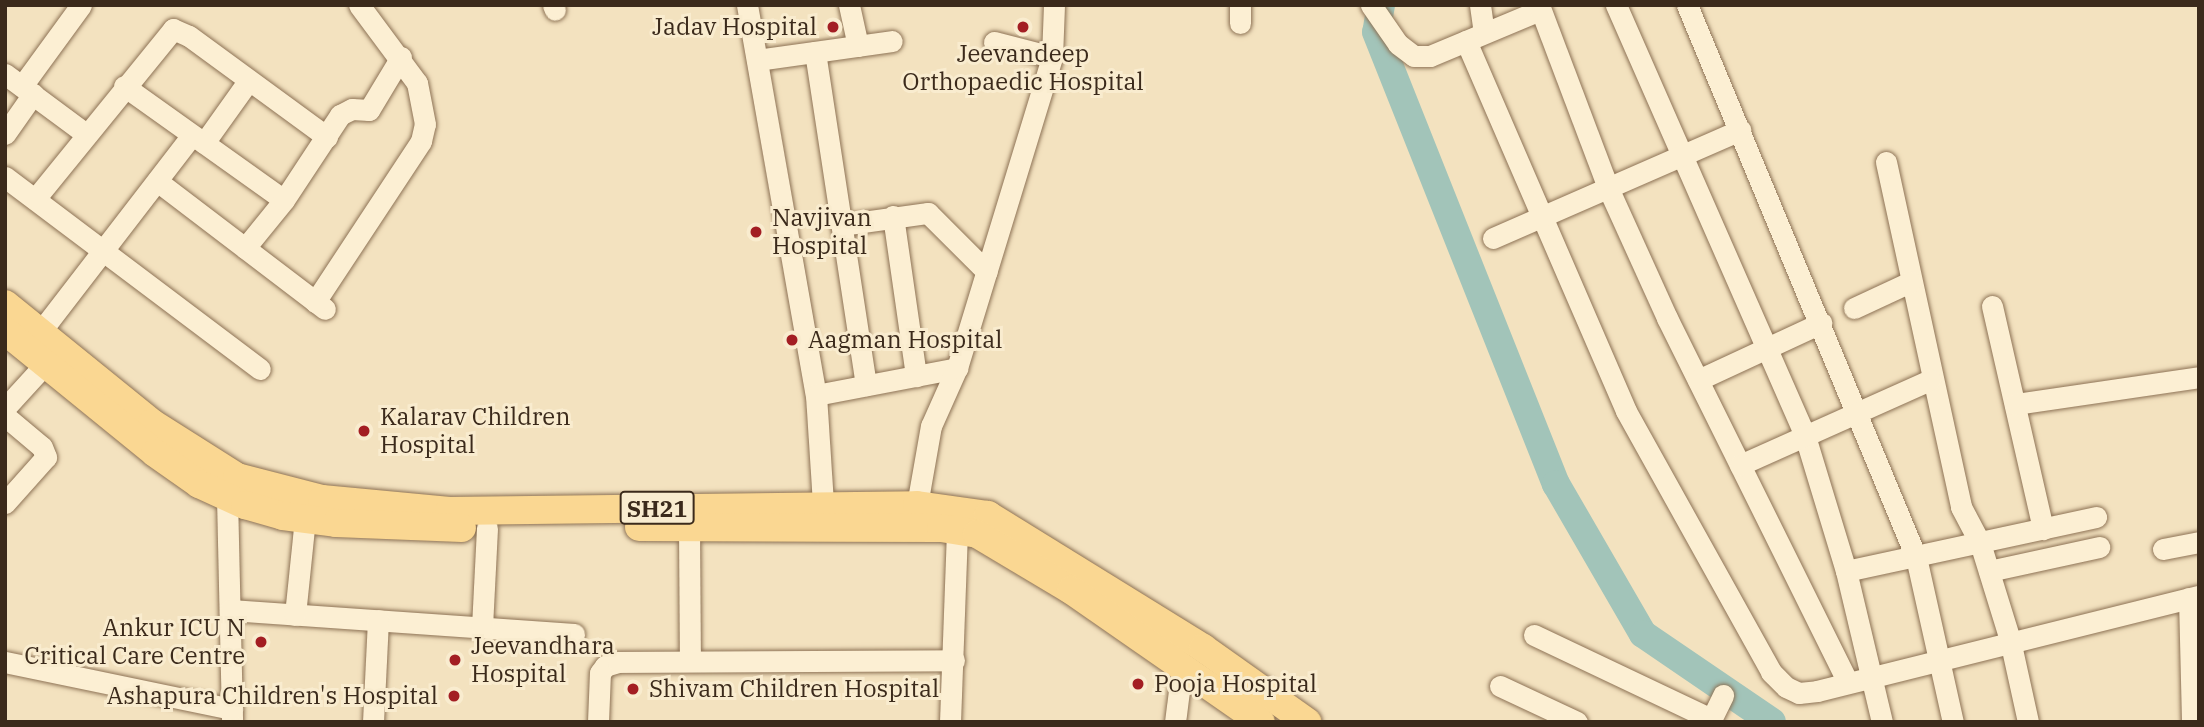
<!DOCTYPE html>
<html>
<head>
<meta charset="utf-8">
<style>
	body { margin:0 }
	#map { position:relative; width:2204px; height:727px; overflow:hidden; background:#f3e2bf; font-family:"IBM Plex Serif",serif }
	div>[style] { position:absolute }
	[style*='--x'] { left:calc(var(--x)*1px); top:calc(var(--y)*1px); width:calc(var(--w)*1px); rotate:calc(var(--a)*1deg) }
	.river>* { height:28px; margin:-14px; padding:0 14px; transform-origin:14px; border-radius:14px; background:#a2c4b9 }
	.roads { filter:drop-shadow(0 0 2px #8d7255) drop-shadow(0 0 2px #8d7255) }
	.minor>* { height:21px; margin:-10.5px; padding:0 10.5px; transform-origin:10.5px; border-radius:10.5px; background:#fcefd3 }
	.major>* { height:28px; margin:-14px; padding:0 14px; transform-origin:14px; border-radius:14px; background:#fad792 }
	.dots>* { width:19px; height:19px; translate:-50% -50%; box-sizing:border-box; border:4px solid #f9eccf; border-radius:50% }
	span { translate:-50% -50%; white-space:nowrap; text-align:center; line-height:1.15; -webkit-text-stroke:6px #f9eccf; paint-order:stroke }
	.shield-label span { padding:2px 5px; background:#f9eccf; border:2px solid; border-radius:5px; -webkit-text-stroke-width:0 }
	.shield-label { font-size:23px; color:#3b2a1b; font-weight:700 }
	.poi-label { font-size:24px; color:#3b2a1b }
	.right { translate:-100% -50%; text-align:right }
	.left { translate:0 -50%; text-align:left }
	.frame { position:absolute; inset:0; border:7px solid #3b2a1b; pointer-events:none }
</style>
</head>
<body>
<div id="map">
	<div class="river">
		<div style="--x:1381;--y:5;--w:27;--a:100"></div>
		<div style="--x:1376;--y:32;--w:487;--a:68.3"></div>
		<div style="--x:1556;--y:484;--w:173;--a:59.9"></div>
		<div style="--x:1643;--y:634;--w:156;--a:34.3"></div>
	</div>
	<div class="roads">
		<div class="minor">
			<div style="--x:553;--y:5;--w:5;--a:68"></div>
			<div style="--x:747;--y:5;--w:396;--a:80"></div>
			<div style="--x:816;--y:395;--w:123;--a:86.3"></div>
			<div style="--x:849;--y:5;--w:42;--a:77.6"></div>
			<div style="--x:1240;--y:5;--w:18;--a:90"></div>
			<div style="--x:1371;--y:5;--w:47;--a:55.3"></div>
			<div style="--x:1398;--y:44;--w:20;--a:37"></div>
			<div style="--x:1414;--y:56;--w:16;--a:0"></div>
			<div style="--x:1430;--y:56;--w:119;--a:-22.7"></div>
			<div style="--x:1480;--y:5;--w:28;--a:82"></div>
			<div style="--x:1539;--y:5;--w:198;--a:69.3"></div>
			<div style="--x:1609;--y:190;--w:141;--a:65.6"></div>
			<div style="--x:1667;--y:318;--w:407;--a:63.6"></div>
			<div style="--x:1616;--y:5;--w:471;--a:66.3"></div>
			<div style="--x:1805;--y:436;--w:141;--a:73.1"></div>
			<div style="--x:1846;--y:571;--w:155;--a:76.6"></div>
			<div style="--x:1687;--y:5;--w:598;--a:67.47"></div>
			<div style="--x:1916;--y:557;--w:169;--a:77.4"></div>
			<div style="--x:1466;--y:41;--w:403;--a:66.6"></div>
			<div style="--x:1626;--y:411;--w:299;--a:60.9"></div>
			<div style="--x:1771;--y:672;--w:21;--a:45"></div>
			<div style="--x:1786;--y:687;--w:14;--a:25"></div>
			<div style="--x:1799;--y:693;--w:18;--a:-6"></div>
			<div style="--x:1817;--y:691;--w:394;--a:-14"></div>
			<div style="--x:994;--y:42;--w:60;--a:14.5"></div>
			<div style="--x:815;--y:52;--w:337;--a:81.3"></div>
			<div style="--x:757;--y:60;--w:136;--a:-8"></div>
			<div style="--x:5;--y:74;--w:101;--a:36.5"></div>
			<div style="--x:22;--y:86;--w:100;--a:-53.9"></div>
			<div style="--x:124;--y:86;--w:196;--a:35.5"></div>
			<div style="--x:5;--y:134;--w:49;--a:-55"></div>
			<div style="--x:204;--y:143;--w:77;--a:-54.5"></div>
			<div style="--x:1886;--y:162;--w:353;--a:77.7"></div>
			<div style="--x:1961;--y:507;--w:41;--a:62.2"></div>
			<div style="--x:1980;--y:543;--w:102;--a:72.8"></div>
			<div style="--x:2010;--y:640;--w:84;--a:77.6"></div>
			<div style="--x:5;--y:177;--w:319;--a:37"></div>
			<div style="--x:157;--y:181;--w:211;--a:37.3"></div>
			<div style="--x:35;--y:199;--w:219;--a:-50.9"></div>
			<div style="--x:173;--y:29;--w:17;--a:24"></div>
			<div style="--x:189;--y:36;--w:171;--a:36.2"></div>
			<div style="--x:893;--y:216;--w:162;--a:81.8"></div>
			<div style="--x:841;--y:225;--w:88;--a:-7.9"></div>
			<div style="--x:928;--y:213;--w:83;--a:45"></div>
			<div style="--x:1493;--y:238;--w:270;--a:-23.6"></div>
			<div style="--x:245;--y:248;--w:62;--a:-50.9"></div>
			<div style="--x:284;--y:200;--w:102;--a:-56.6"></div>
			<div style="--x:340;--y:115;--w:13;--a:-27"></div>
			<div style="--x:352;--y:109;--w:17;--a:3"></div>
			<div style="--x:369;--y:110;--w:62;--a:-58.9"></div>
			<div style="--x:315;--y:302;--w:193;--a:-56.6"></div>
			<div style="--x:421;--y:141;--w:17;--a:-77"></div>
			<div style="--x:425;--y:124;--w:42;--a:-101"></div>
			<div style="--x:417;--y:83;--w:97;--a:-126.6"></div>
			<div style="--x:1992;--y:306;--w:229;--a:77.1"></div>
			<div style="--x:1854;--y:308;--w:62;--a:-24.9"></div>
			<div style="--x:41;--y:331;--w:247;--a:-52.4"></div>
			<div style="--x:1698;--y:380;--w:136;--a:-24.9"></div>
			<div style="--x:816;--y:395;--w:144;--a:-10.8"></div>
			<div style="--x:2015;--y:404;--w:186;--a:-8.3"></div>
			<div style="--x:5;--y:408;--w:62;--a:-47.6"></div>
			<div style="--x:5;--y:416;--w:48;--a:40"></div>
			<div style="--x:42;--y:447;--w:11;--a:68"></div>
			<div style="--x:46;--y:457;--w:62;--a:131.7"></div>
			<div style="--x:1740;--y:465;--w:208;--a:-24.1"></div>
			<div style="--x:227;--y:497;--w:223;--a:88.7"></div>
			<div style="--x:917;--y:505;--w:80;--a:-80"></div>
			<div style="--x:931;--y:426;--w:64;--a:-65.9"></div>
			<div style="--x:957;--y:368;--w:325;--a:-73"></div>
			<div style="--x:1052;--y:57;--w:52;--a:-87.8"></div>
			<div style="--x:689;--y:527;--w:134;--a:89.6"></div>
			<div style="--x:2163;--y:549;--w:37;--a:-11"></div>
			<div style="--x:1846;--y:571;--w:256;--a:-12.2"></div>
			<div style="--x:1989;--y:571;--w:113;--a:-12.3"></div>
			<div style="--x:2189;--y:598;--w:124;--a:88.6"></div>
			<div style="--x:230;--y:610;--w:345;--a:4"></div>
			<div style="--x:295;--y:615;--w:97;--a:-84.1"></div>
			<div style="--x:482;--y:627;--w:99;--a:-87.1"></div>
			<div style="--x:1534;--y:635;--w:196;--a:25.4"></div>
			<div style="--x:5;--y:662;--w:232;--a:11.7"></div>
			<div style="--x:1500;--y:686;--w:85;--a:25.1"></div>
			<div style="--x:373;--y:722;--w:102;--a:-87.2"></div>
			<div style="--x:598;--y:722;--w:49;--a:-87.7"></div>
			<div style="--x:600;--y:673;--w:9;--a:-54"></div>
			<div style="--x:605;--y:666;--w:14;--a:-17"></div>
			<div style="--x:618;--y:662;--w:336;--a:-0.3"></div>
			<div style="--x:950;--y:722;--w:193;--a:-87.9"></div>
			<div style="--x:1175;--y:722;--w:55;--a:-82.7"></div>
			<div style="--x:1710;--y:722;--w:30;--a:-64"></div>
		</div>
		<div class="major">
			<div style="--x:5;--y:304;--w:189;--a:39"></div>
			<div style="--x:152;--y:423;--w:101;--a:32.4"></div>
			<div style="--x:237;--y:477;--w:88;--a:14.5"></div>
			<div style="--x:322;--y:499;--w:128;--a:5.4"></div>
			<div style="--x:449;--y:511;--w:468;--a:-0.7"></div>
			<div style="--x:917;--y:505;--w:72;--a:8"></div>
			<div style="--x:988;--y:515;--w:253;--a:31.7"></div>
			<div style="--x:1203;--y:648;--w:128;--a:35.4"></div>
			<div style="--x:5;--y:331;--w:193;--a:39.1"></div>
			<div style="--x:155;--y:453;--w:54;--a:35.2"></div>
			<div style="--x:199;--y:484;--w:51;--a:24.5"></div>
			<div style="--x:245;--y:505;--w:40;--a:16"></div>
			<div style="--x:283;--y:516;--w:53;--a:7.5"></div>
			<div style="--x:336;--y:523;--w:126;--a:2.3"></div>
			<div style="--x:639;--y:527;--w:302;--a:0.2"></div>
			<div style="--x:941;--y:528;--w:36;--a:9"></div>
			<div style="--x:977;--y:534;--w:109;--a:30.8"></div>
			<div style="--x:1071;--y:590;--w:231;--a:34.8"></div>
		</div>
	</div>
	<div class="dots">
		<div style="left:833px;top:27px;background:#a31e23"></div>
		<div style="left:1023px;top:27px;background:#a31e23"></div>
		<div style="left:756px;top:232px;background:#a31e23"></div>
		<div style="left:792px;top:340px;background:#a31e23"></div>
		<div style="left:364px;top:431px;background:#a31e23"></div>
		<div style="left:261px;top:642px;background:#a31e23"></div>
		<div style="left:455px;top:660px;background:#a31e23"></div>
		<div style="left:1138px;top:684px;background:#a31e23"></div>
		<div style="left:633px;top:689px;background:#a31e23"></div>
		<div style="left:454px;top:696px;background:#a31e23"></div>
	</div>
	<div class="shield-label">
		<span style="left:657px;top:508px">SH21</span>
	</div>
	<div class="poi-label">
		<span class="right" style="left:817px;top:27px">Jadav Hospital</span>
		<span style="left:1023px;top:68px">Jeevandeep<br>Orthopaedic Hospital</span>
		<span class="left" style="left:772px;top:232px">Navjivan<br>Hospital</span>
		<span class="left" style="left:808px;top:340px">Aagman Hospital</span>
		<span class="left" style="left:380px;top:431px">Kalarav Children<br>Hospital</span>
		<span class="right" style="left:245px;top:642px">Ankur ICU N<br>Critical Care Centre</span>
		<span class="left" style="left:471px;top:660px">Jeevandhara<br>Hospital</span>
		<span class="left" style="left:1154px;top:684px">Pooja Hospital</span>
		<span class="left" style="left:649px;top:689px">Shivam Children Hospital</span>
		<span class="right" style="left:438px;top:696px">Ashapura Children's Hospital</span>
	</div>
	<div class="frame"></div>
</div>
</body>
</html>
